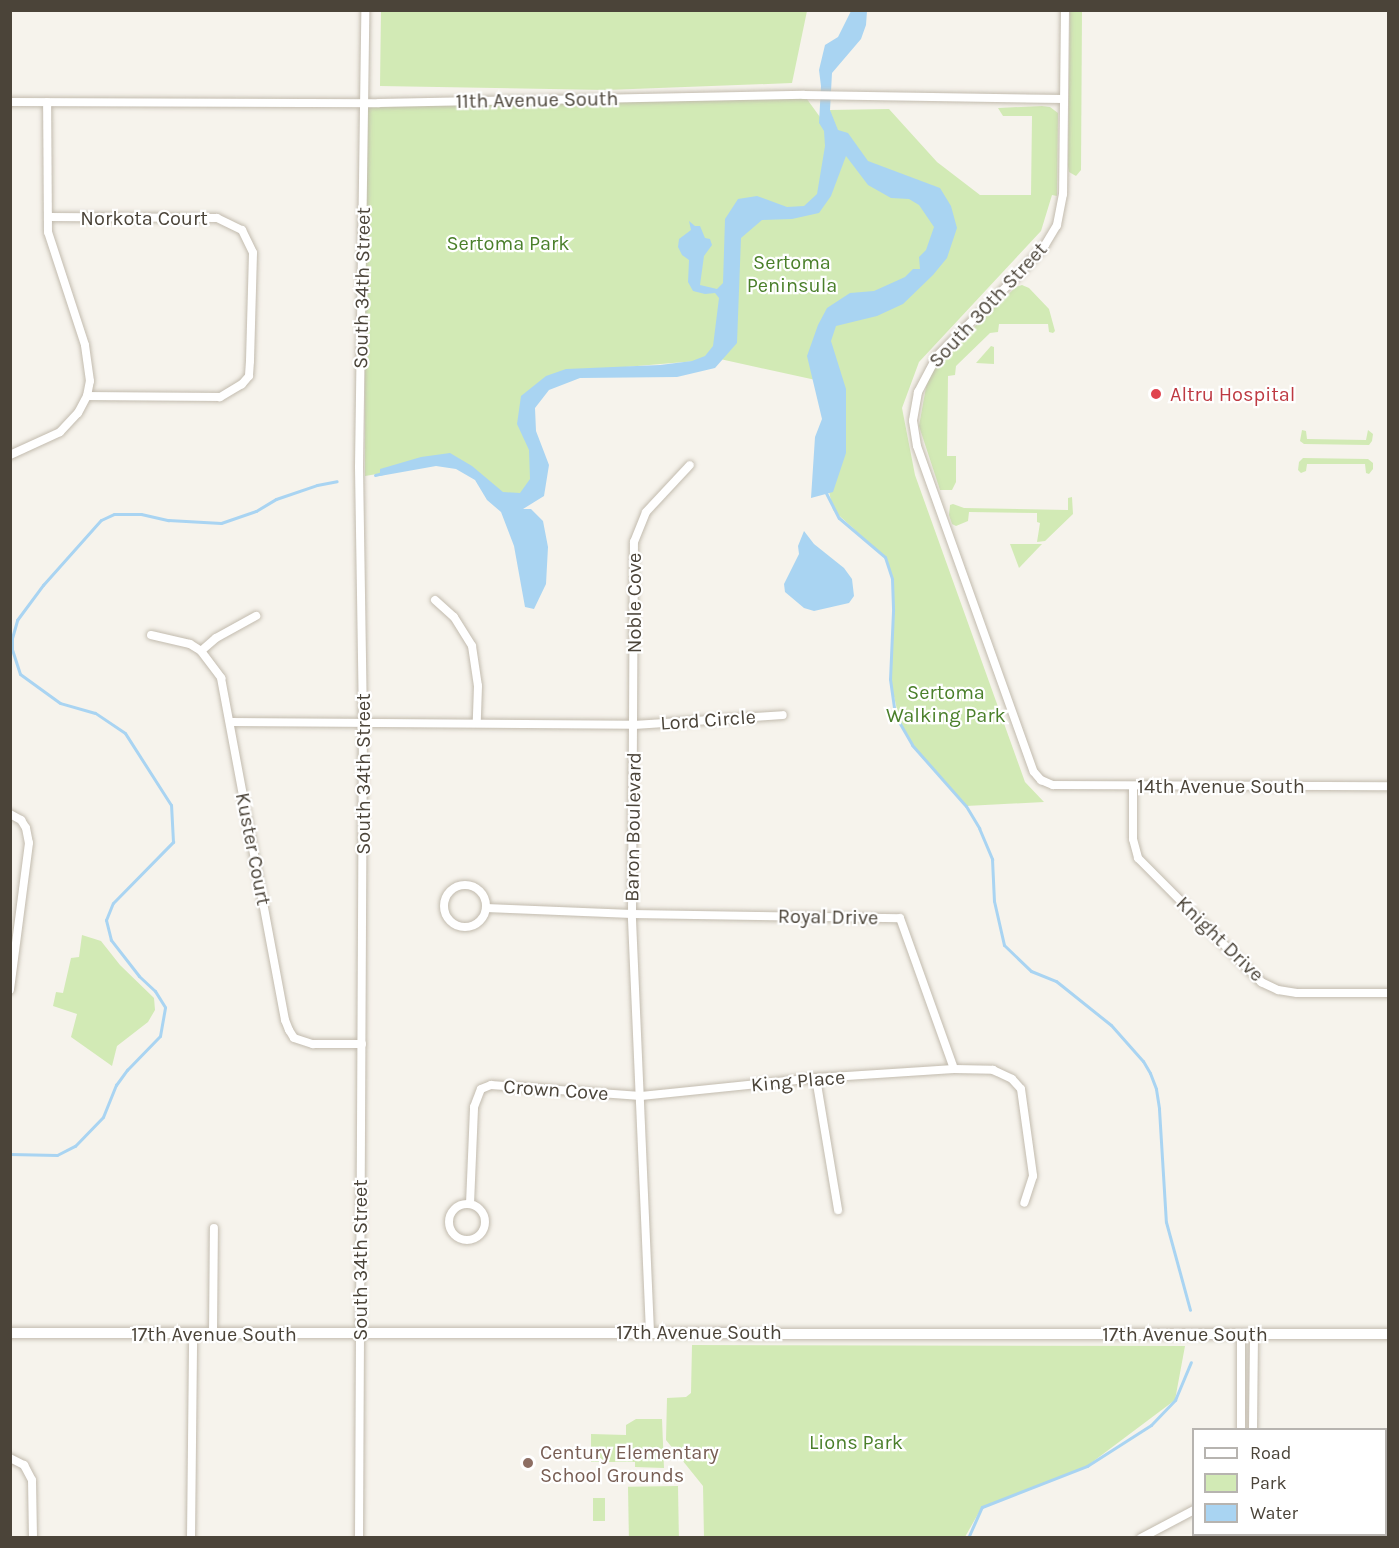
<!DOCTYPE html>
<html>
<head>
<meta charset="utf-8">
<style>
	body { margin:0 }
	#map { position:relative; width:1399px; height:1548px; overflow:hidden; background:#f6f3ec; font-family:Karla,sans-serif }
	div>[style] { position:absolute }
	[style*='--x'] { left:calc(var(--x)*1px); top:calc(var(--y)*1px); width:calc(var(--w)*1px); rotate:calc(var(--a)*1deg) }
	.green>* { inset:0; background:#d2eab5; transform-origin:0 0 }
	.water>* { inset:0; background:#a9d4f2 }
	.stream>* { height:3px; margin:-1.5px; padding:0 1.5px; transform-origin:1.5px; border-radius:1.5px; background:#a9d4f2 }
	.roads { filter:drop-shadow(0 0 2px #c2bbae) drop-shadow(0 0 2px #c2bbae) }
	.minor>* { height:8px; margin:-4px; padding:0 4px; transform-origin:4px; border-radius:4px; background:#fff }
	.minor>.ring { margin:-4px; padding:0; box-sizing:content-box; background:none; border:8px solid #fff; border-radius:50% }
	.tertiary>* { height:10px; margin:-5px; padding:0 5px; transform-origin:5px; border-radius:5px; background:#fff }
	.dots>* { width:16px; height:16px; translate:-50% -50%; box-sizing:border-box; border:3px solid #fff; border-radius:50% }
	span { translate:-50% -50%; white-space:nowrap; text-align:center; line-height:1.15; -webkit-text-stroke:4.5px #fff; paint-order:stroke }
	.street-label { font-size:20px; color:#4b4439 }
	.park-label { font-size:20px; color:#4a7f2a }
	.health-label { font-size:20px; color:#be3a42 }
	.left { translate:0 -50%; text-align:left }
	.education-label { font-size:20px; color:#785e54 }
	.frame { position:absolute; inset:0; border:12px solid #4b4439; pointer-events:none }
	.legend { position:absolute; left:1192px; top:1428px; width:195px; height:108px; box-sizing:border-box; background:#fff; border:2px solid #b7b4b0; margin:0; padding:8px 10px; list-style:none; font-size:18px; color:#4b4439 }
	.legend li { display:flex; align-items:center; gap:12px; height:30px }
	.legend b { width:30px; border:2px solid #b7b4b0 }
</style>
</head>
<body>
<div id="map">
	<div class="green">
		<div style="clip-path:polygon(381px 11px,381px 10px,807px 11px,792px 83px,606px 90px,380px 86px)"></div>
		<div style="clip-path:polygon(1070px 11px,1082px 11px,1081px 170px,1076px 176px,1069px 172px,1068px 166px)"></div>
		<div style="clip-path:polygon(804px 95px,833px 135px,830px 110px,889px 109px,937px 162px,980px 195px,1031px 195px,1032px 116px,1003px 116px,998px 108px,1042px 106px,1050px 107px,1058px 113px,1057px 196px,1052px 195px,1041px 231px,919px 362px,902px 408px,915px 475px,1025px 782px,1044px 802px,966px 806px,909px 741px,899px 718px,890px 679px,893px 611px,892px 579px,885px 557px,833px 510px,821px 454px,834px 384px,720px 359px,578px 371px,529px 400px,540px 489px,513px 507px,472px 472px,442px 463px,365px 476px,364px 103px)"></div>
		<div style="clip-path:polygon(1022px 285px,1029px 288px,1049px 309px,1055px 331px,1053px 333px,1049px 332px,1048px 324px,999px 324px,998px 332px,990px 333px,956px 366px,955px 375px,948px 376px,947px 456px,956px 456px,956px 482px,952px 490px,940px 490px,919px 426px,926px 387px,933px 369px,947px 353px,1016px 287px)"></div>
		<div style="clip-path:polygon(991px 346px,994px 347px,994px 364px,976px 363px)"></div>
		<div style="clip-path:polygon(1302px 430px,1306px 431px,1307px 439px,1366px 440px,1368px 430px,1373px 434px,1372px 441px,1369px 445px,1304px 444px,1300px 441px)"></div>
		<div style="clip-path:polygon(1303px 458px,1368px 459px,1373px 463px,1373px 469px,1369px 474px,1366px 473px,1365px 464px,1307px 464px,1306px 471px,1301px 473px,1298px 470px,1299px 462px)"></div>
		<div style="clip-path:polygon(1072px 497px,1073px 514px,1045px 541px,1037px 542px,1040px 523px,1037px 522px,1037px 513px,969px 512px,968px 521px,956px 526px,952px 524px,949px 515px,950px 505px,953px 504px,964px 508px,1068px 510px,1068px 498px)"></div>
		<div style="clip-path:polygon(1010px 544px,1042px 544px,1019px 568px)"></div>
		<div style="clip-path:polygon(82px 935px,101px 941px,120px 965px,154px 998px,155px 1010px,148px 1022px,117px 1046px,112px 1066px,71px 1037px,77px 1014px,53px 1006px,56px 992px,63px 993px,71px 958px,79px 957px)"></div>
		<div style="clip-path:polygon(692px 1345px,1185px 1346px,1175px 1400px,1087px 1466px,982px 1507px,965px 1537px,704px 1538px,703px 1486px,666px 1440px,667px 1398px,686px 1397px,691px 1393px)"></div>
		<div style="clip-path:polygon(636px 1419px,662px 1419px,664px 1468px,635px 1467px,635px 1462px,591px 1462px,591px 1434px,626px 1435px,626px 1425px)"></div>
		<div style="left:678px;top:1486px;width:51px;height:50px;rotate:89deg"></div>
		<div style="left:593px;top:1498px;width:12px;height:23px"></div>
	</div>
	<div class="water">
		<div style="clip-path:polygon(851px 11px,867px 11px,866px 25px,861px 39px,832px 73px,830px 110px,838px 130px,848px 133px,868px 161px,940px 188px,951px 206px,957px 228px,947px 258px,933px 275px,903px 304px,877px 316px,836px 326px,831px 341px,846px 389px,846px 453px,833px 492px,811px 498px,815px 437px,822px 419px,807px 356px,818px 325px,827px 308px,850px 293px,874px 291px,905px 277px,913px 269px,920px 269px,919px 257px,926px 250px,934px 227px,919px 205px,909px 199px,891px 198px,868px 185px,846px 156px,831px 196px,819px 213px,792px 219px,762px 220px,741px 238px,737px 343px,715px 368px,677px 377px,580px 378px,549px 390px,535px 408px,536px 431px,549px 465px,544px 496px,523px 509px,531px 509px,543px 521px,548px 547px,546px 584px,534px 609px,525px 607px,514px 546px,501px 512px,487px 500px,475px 480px,456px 469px,436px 466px,380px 476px,380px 469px,421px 457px,450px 453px,472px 466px,503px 492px,520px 493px,530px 479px,529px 450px,517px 424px,521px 396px,546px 376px,566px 369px,660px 365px,692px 361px,705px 356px,713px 346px,719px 298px,715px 293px,705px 294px,693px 291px,688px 282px,689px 260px,682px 255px,678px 247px,679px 239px,691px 230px,689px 221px,695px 226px,700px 226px,705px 238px,710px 239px,712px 245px,704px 256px,700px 285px,717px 289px,723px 283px,725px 219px,738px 199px,757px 196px,787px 207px,804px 206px,817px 194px,825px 146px,824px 131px,819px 123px,821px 86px,819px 70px,825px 45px,838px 37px)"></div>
		<div style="clip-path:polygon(804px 531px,814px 544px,844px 568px,852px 579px,854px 596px,849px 603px,814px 611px,804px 608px,785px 592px,784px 584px,799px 554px,798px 546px)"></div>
	</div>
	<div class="stream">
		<div style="--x:375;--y:475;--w:8;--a:-14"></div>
		<div style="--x:825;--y:491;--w:30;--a:63"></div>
		<div style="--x:839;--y:518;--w:60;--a:40.3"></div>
		<div style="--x:885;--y:557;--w:23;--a:72"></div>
		<div style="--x:892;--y:579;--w:32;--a:88"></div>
		<div style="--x:893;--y:611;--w:68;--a:92.5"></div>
		<div style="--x:890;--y:679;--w:36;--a:82"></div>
		<div style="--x:895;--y:715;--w:34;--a:60"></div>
		<div style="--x:912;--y:745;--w:81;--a:48.5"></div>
		<div style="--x:966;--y:806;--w:26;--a:59"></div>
		<div style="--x:979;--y:828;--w:34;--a:67"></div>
		<div style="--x:992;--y:859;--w:42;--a:87.3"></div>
		<div style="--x:994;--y:901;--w:45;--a:77.2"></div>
		<div style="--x:1004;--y:945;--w:37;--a:44"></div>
		<div style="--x:1031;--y:971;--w:27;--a:22"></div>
		<div style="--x:1056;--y:981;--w:70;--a:38.7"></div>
		<div style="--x:1111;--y:1025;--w:48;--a:48.4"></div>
		<div style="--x:1143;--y:1061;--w:14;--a:60"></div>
		<div style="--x:1150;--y:1073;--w:17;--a:69"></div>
		<div style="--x:1156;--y:1089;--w:20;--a:81"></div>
		<div style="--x:1159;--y:1109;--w:113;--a:86.5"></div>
		<div style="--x:1166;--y:1222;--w:91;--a:74.7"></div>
		<div style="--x:10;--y:1154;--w:47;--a:1.2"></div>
		<div style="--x:57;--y:1155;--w:20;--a:-27"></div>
		<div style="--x:75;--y:1146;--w:40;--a:-46"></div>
		<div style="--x:103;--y:1117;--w:35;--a:-68"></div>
		<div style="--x:116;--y:1085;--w:19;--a:-54"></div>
		<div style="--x:127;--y:1070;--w:47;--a:-45.9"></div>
		<div style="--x:160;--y:1036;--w:29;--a:-80"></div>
		<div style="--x:165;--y:1007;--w:19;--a:-122"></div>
		<div style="--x:155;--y:991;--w:22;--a:-137"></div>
		<div style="--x:139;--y:976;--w:46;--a:-127.9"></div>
		<div style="--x:111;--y:940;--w:21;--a:-104"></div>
		<div style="--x:106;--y:920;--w:18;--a:-68"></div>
		<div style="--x:113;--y:903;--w:86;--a:-45.5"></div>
		<div style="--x:173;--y:842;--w:37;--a:-93"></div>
		<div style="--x:171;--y:805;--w:85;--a:-122.6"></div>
		<div style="--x:125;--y:733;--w:36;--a:-146"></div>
		<div style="--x:95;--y:713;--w:36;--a:-164"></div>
		<div style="--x:60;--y:703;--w:49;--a:-144.1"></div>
		<div style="--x:20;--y:674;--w:25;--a:-108"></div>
		<div style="--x:12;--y:650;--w:12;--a:-90"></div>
		<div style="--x:12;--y:638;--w:19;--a:-74"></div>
		<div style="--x:17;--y:620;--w:44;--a:-53.4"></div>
		<div style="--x:43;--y:585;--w:87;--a:-48.3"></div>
		<div style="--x:101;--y:520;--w:14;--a:-25"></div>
		<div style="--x:114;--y:514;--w:27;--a:0"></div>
		<div style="--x:141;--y:514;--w:28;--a:13"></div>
		<div style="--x:168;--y:520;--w:53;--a:3.2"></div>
		<div style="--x:221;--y:523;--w:37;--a:-19"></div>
		<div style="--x:256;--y:511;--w:23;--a:-31"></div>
		<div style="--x:276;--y:499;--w:43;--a:-18.9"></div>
		<div style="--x:317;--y:485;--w:20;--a:-11"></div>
		<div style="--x:968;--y:1538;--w:34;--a:-66"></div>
		<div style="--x:982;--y:1507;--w:113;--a:-21.3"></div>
		<div style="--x:1087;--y:1466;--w:76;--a:-32.6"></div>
		<div style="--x:1151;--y:1425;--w:35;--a:-46"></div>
		<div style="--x:1175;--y:1400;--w:41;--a:-67.2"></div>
	</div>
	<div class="roads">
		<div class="minor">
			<div style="--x:1065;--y:10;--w:184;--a:90.6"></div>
			<div style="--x:1063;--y:194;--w:32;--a:101"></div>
			<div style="--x:1057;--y:225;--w:23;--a:121"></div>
			<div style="--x:1045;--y:245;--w:36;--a:132"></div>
			<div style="--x:1021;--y:272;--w:119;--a:135"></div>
			<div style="--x:937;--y:356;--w:41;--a:117.8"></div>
			<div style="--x:918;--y:392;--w:29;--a:100"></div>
			<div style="--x:913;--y:421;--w:25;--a:81"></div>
			<div style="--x:917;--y:446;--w:346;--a:70.3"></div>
			<div style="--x:1034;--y:772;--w:11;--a:49"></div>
			<div style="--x:1041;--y:780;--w:13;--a:23"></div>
			<div style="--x:1053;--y:785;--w:335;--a:0.2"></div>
			<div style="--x:10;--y:102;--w:369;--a:0.2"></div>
			<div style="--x:379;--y:103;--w:425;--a:-1.1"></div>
			<div style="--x:804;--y:95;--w:260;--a:0.9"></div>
			<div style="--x:48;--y:217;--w:169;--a:0.3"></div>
			<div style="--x:217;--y:218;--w:28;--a:26"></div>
			<div style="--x:242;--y:230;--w:25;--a:64"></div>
			<div style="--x:253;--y:253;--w:108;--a:91.6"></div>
			<div style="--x:250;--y:361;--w:15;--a:94"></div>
			<div style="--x:249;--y:376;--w:11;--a:131"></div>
			<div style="--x:242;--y:384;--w:26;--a:149"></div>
			<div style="--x:220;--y:397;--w:133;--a:-179.6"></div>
			<div style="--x:10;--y:455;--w:55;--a:-24.7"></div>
			<div style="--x:60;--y:432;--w:26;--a:-47"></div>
			<div style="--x:78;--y:413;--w:19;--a:-62"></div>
			<div style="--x:87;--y:396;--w:15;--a:-79"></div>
			<div style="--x:90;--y:381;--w:36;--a:-98"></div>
			<div style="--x:85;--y:345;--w:119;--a:-108.1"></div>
			<div style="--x:48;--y:232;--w:130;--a:-90.4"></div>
			<div style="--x:435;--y:600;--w:25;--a:42"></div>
			<div style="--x:454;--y:617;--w:34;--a:58"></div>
			<div style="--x:472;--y:646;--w:40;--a:81.5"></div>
			<div style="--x:478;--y:686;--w:36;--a:92"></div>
			<div style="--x:151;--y:635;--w:40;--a:13"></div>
			<div style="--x:190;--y:644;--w:13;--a:32"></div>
			<div style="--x:201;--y:651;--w:34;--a:53"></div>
			<div style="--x:221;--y:678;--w:348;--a:79.4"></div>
			<div style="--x:285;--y:1020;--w:11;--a:68"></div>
			<div style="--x:289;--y:1030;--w:9;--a:58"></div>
			<div style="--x:294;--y:1038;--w:20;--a:18"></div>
			<div style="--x:313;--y:1044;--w:49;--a:0"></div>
			<div style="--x:201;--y:651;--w:20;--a:-41"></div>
			<div style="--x:216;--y:638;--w:46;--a:-28.8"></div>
			<div style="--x:230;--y:722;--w:404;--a:0.4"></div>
			<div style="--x:634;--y:725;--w:149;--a:-3.8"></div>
			<div style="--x:1133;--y:786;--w:53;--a:90"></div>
			<div style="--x:1133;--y:839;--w:20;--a:75"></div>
			<div style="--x:1138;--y:858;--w:175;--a:45.2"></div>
			<div style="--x:1261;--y:982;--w:19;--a:25"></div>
			<div style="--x:1278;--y:990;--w:19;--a:9"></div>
			<div style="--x:1297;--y:993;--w:91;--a:0"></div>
			<div style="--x:10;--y:814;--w:13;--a:29"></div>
			<div style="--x:21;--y:820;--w:9;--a:58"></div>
			<div style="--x:26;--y:828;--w:15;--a:79"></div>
			<div style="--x:29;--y:843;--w:148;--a:97.4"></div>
			<div class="ring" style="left:444px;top:885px;width:34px;height:34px"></div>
			<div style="--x:486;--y:908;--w:146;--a:2.4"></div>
			<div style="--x:632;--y:914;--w:268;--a:0.9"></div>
			<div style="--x:900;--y:918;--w:160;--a:70.3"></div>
			<div style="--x:816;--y:1078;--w:134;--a:80.5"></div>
			<div style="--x:470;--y:1204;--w:97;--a:-87.6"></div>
			<div style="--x:474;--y:1107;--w:19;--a:-69"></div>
			<div style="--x:481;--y:1089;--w:11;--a:-22"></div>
			<div style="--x:491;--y:1085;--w:150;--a:4.2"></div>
			<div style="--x:641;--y:1096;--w:176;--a:-5.9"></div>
			<div style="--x:816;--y:1078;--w:138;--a:-3.7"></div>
			<div style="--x:954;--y:1069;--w:39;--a:1"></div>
			<div style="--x:993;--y:1070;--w:21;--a:25"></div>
			<div style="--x:1012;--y:1079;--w:13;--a:48"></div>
			<div style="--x:1021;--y:1089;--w:88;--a:82.1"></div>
			<div style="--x:1033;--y:1176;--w:28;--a:108"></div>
			<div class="ring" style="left:449px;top:1204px;width:28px;height:28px"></div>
			<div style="--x:650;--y:1332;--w:418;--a:-92.5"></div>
			<div style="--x:632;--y:914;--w:372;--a:-89.7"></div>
			<div style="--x:634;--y:542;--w:32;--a:-68"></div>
			<div style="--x:646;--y:512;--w:64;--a:-46.9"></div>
			<div style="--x:213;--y:1334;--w:106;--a:-89.5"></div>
			<div style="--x:1241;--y:1430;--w:96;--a:-90"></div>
			<div style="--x:1253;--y:1430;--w:96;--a:-89.4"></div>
			<div style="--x:10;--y:1458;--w:16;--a:27"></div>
			<div style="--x:24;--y:1465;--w:17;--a:62"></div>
			<div style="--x:32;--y:1480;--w:58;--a:89"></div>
			<div style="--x:1244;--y:1534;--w:4;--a:76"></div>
			<div style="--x:1256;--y:1534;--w:4;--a:90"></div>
			<div style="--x:191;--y:1538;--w:204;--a:-89.4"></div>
			<div style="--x:359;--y:1538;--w:816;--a:-89.72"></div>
			<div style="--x:363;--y:722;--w:255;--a:-90.9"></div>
			<div style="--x:359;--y:467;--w:457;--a:-89.2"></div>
			<div style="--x:1141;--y:1538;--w:60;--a:-27.8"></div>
		</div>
		<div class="tertiary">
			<div style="--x:10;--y:1333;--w:1378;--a:0.04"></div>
		</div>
	</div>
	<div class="dots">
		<div style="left:1156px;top:394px;background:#e0444e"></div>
		<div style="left:528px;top:1463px;background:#8d6e63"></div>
	</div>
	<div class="street-label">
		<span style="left:537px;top:100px;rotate:-1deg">11th Avenue South</span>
		<span style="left:144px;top:218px">Norkota Court</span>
		<span style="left:362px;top:288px;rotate:-89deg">South 34th Street</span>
		<span style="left:988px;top:305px;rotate:-47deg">South 30th Street</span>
		<span style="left:634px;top:603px;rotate:-90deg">Noble Cove</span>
		<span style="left:708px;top:720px;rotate:-4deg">Lord Circle</span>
		<span style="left:363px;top:774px;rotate:-90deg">South 34th Street</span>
		<span style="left:1221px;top:786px">14th Avenue South</span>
		<span style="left:633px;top:827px;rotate:-89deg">Baron Boulevard</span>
		<span style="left:253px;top:849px;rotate:79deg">Kuster Court</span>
		<span style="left:828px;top:917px;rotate:1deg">Royal Drive</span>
		<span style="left:1220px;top:939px;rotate:44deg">Knight Drive</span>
		<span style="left:798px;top:1081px;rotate:-5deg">King Place</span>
		<span style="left:556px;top:1090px;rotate:4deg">Crown Cove</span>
		<span style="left:360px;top:1260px;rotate:-90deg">South 34th Street</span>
		<span style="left:699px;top:1332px">17th Avenue South</span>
		<span style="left:214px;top:1334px">17th Avenue South</span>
		<span style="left:1185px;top:1334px">17th Avenue South</span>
	</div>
	<div class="park-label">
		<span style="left:508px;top:243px">Sertoma Park</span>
		<span style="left:792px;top:274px">Sertoma<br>Peninsula</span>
		<span style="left:946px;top:704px">Sertoma<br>Walking Park</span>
		<span style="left:856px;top:1442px">Lions Park</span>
	</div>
	<div class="health-label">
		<span class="left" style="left:1170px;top:394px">Altru Hospital</span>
	</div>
	<div class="education-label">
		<span class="left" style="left:540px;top:1464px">Century Elementary<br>School Grounds</span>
	</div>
	<div class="frame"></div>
	<ul class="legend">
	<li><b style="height:8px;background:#fff"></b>Road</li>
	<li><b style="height:16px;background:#d2eab5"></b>Park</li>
	<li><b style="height:16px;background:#a9d4f2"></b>Water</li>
	</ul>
</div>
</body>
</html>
